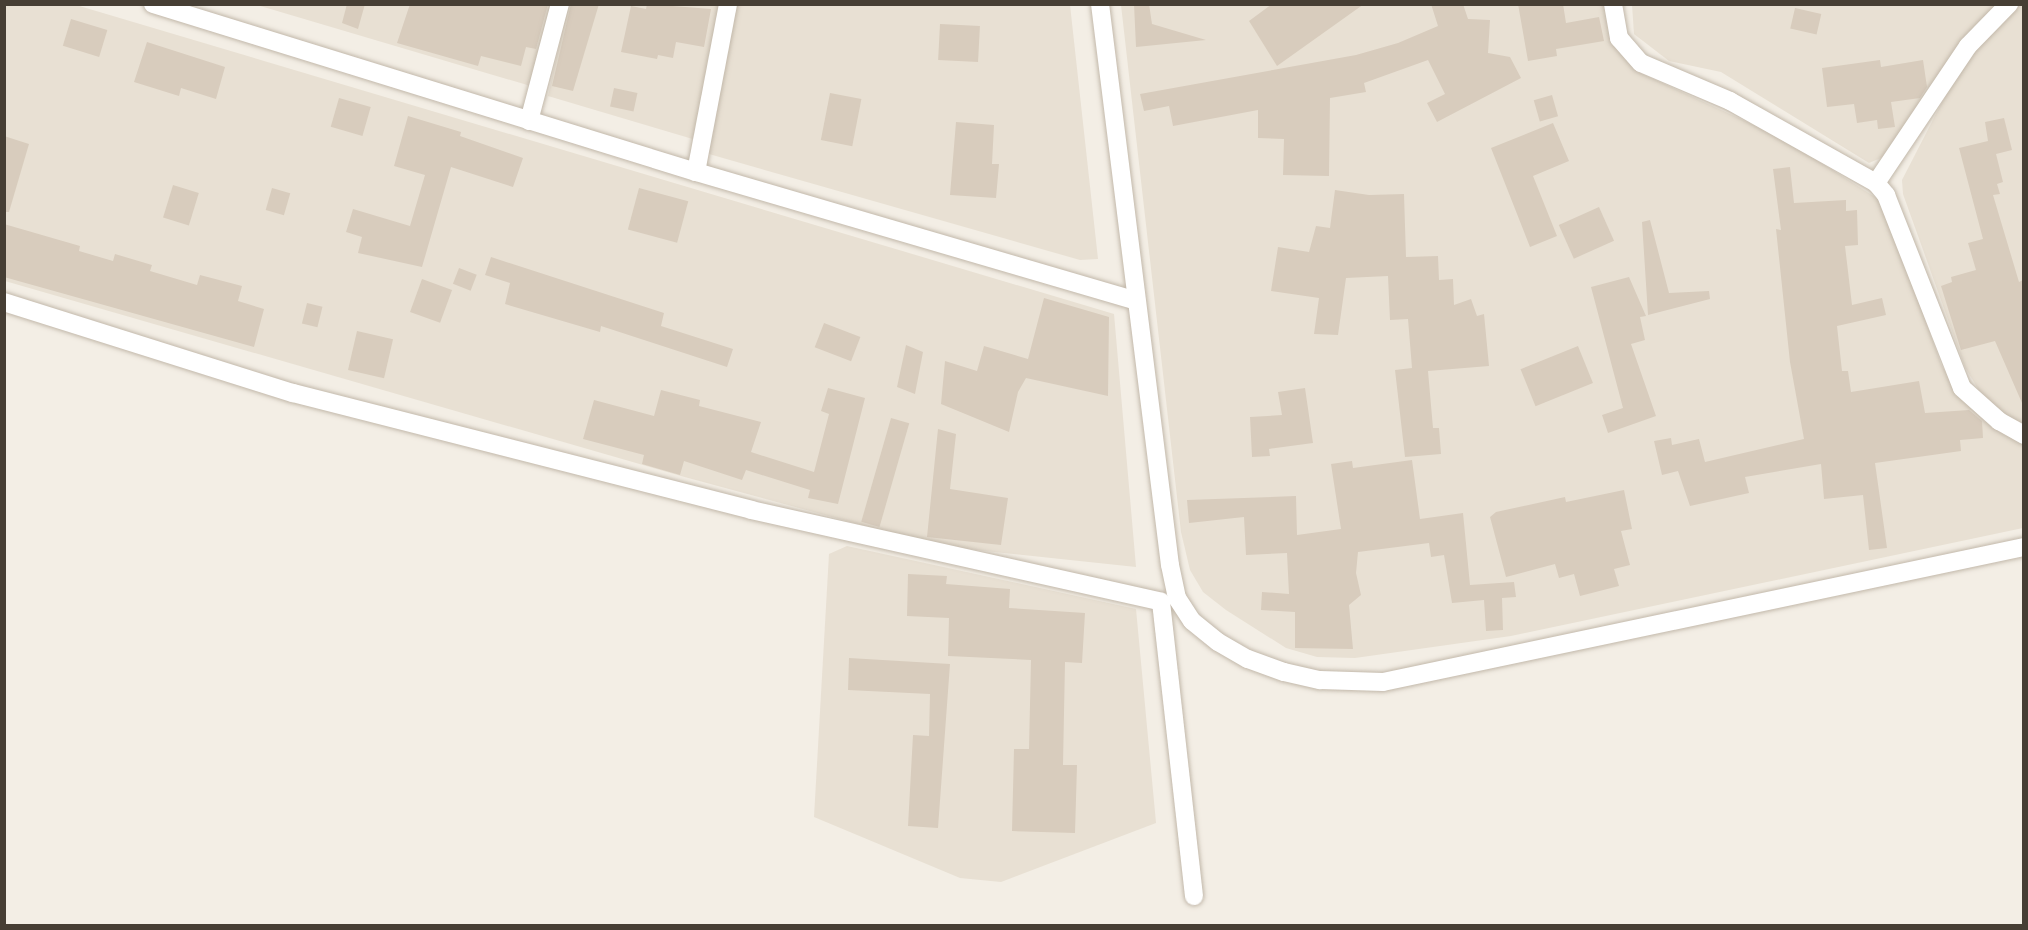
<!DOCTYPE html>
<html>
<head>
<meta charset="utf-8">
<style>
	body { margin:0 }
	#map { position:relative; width:2028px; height:930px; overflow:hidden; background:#f3eee5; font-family:Ubuntu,sans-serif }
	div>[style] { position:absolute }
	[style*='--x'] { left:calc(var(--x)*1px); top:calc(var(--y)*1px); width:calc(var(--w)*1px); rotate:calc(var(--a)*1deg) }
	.residential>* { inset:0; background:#e8e0d3 }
	.building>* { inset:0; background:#d8ccbd; transform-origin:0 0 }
	.roads { filter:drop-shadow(0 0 2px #c2b8aa) drop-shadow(0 0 2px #c2b8aa) }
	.minor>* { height:18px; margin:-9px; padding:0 9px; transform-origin:9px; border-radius:9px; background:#fff }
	span { translate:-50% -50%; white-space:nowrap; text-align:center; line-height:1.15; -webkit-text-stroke:5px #fff; paint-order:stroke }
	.frame { position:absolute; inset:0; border:6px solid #463e34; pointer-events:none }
</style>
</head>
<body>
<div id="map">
	<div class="residential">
		<div style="clip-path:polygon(4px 5px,76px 5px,1114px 314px,1136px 567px,939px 546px,681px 476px,5px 281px)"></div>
		<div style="clip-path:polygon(257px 5px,555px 5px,534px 87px)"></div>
		<div style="clip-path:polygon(568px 5px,722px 5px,696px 140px,548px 96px)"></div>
		<div style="clip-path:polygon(735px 5px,1070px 5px,1098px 259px,1080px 260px,709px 154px)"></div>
		<div style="clip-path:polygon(1121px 5px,1605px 5px,1610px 32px,1620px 53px,1638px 72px,1782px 138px,1878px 199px,1886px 209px,1941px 364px,1952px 384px,2023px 443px,2023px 528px,1511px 636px,1355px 658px,1317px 657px,1286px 648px,1226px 610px,1203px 592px,1190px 570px,1181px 532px)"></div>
		<div style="clip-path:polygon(1632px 5px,2001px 5px,1890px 154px,1869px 163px,1721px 72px,1669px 61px,1634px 34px)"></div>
		<div style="clip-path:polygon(2015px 5px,2023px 5px,2023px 430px,1981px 394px,1965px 367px,1903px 194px,1902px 180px,1955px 77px,1970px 53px)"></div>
		<div style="clip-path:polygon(847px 546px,1136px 609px,1156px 823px,1001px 882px,960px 878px,814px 817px,829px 554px)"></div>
	</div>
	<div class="building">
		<div style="clip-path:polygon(347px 4px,365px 4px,358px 29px,342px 23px)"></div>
		<div style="clip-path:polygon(410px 4px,548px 4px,536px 49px,526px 47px,521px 66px,481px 56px,478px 66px,397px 43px)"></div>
		<div style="clip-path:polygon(571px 4px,599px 4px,573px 91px,552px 86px)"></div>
		<div style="clip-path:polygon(647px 4px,711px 9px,704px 47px,676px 42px,673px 58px,658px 55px,657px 59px,621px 52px,631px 6px,646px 9px)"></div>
		<div style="clip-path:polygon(1134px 4px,1149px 4px,1152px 24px,1206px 40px,1136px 47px)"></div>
		<div style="clip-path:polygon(1272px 4px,1364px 4px,1277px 66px,1249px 21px)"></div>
		<div style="clip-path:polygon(1431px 4px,1463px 4px,1468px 19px,1490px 20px,1488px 53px,1510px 57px,1521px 78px,1437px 122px,1427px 103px,1445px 94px,1428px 60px,1364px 83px,1366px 92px,1330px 98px,1329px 176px,1283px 175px,1284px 139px,1258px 138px,1258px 110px,1173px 126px,1169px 106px,1144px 111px,1140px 94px,1356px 55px,1398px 43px,1438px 26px)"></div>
		<div style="clip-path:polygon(1518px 4px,1563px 4px,1566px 23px,1599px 17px,1604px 41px,1556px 49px,1557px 56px,1528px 61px)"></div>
		<div style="left:1795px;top:8px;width:27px;height:21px;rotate:13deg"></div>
		<div style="left:71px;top:19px;width:38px;height:28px;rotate:17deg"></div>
		<div style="left:940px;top:24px;width:40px;height:36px;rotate:3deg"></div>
		<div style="clip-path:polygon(147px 42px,225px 67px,216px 99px,181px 88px,179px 96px,134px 82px)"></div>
		<div style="clip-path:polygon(1880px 60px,1881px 67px,1923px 60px,1927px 87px,1920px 98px,1891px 102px,1895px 127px,1878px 129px,1877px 120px,1857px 123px,1854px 104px,1827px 107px,1822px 68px)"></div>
		<div style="left:614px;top:88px;width:24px;height:19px;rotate:12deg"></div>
		<div style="left:830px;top:93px;width:32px;height:48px;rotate:11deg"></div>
		<div style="left:1552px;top:95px;width:22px;height:19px;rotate:74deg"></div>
		<div style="left:339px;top:98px;width:33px;height:30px;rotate:16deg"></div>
		<div style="clip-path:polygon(408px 116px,461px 132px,460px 136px,523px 158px,513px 187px,451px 167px,422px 267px,358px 253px,362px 237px,346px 232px,353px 209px,410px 226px,425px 175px,394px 166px)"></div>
		<div style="clip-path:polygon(2004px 118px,2012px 150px,1996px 154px,2003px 182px,1997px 184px,2000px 194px,1993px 195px,2019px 282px,2023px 280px,2022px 403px,1995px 341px,1961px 350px,1941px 286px,1952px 282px,1951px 277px,1976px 270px,1968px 243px,1983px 239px,1959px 148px,1988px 141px,1985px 122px)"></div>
		<div style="clip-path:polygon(956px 122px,994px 125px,992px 164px,999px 164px,996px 198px,950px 195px)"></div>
		<div style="clip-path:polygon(1553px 123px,1569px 161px,1533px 176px,1557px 236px,1530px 247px,1491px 148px)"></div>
		<div style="clip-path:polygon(4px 136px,29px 144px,9px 212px,4px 212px)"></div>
		<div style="clip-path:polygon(1790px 167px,1794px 203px,1846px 200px,1846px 211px,1857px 210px,1858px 245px,1845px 246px,1852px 305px,1882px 298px,1886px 315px,1837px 326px,1842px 371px,1848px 371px,1851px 392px,1919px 381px,1925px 413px,1969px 410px,1982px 421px,1983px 438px,1960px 440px,1961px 451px,1875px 463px,1887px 548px,1869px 550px,1863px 495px,1824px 499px,1821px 464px,1745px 477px,1749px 493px,1690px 506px,1678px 471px,1662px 475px,1654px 441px,1671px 438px,1672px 445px,1699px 439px,1705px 462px,1804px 439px,1790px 362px,1776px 229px,1781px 230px,1773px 169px)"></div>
		<div style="left:173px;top:185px;width:27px;height:34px;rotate:17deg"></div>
		<div style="left:272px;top:188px;width:19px;height:23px;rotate:16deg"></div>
		<div style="left:639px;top:188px;width:51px;height:43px;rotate:15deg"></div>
		<div style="clip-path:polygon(1335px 190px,1369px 195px,1404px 194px,1406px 257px,1438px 256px,1439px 280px,1453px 279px,1454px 305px,1471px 299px,1477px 316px,1484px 314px,1489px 366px,1428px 371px,1433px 428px,1439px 428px,1441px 454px,1405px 457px,1395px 370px,1412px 368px,1408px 319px,1390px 320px,1388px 276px,1346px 278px,1338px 335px,1314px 334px,1319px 298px,1271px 291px,1278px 247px,1309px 252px,1316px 226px,1330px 228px)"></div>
		<div style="left:1599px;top:207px;width:37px;height:44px;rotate:66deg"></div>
		<div style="clip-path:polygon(1650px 220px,1669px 293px,1709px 291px,1710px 299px,1648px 315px,1642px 222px)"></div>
		<div style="clip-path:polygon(4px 224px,80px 246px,79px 251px,113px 261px,115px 254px,152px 265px,150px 271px,197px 285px,200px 275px,242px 286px,238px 301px,264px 309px,254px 347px,4px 277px)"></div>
		<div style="clip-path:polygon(491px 257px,664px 313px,661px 326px,733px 349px,727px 367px,601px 326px,600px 332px,505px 304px,510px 283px,485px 275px)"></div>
		<div style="left:459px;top:268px;width:19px;height:17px;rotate:21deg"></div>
		<div style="clip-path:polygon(1629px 277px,1646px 316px,1640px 317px,1645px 340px,1631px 344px,1656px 416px,1608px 433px,1602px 415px,1623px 408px,1591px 287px)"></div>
		<div style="left:422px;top:279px;width:32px;height:35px;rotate:20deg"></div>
		<div style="clip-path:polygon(1044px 298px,1109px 317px,1108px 396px,1026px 378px,1018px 392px,1009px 432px,941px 404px,945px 361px,977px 371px,984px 346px,1028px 359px)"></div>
		<div style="left:307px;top:303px;width:16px;height:21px;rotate:14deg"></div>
		<div style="left:824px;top:323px;width:39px;height:26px;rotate:21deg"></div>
		<div style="left:357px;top:331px;width:37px;height:40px;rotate:13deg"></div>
		<div style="clip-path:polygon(906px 345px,923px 352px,915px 394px,897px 387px)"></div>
		<div style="left:1578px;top:346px;width:40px;height:62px;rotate:68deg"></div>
		<div style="clip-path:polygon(828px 388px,865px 398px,838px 504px,808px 498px,810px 490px,746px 470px,742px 480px,684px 461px,680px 475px,642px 464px,644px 455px,583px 439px,594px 400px,654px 416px,661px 390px,700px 400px,699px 406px,761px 422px,751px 452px,814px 472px,829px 414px,821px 411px)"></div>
		<div style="clip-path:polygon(1305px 388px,1313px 443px,1269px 449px,1270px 456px,1252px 457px,1250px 417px,1282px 415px,1278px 392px)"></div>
		<div style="left:891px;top:418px;width:19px;height:108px;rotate:16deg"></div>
		<div style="clip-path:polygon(938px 429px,956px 434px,950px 489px,1008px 498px,1001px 545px,927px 537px)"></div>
		<div style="clip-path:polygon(1412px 460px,1420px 519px,1463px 513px,1470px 585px,1514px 582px,1516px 597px,1502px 598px,1503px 630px,1486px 631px,1484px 600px,1452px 603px,1444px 555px,1431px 557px,1429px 543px,1358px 552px,1356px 573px,1361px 595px,1349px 605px,1353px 649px,1295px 648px,1295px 612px,1261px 610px,1262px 592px,1289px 594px,1287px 553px,1246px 555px,1244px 517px,1189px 523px,1187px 500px,1296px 496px,1297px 535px,1341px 529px,1331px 464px,1352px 461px,1353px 468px)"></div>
		<div style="clip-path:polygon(1624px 490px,1632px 529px,1621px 531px,1630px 565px,1614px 569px,1619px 586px,1580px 596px,1574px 574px,1559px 578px,1555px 564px,1506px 577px,1490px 517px,1496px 512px,1565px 497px,1566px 502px)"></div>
		<div style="clip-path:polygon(908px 574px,947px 576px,946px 584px,1010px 589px,1009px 608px,1085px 613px,1082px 663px,1065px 662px,1063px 765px,1077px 765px,1075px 833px,1012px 831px,1014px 749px,1029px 749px,1031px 660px,948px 656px,949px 618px,907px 616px)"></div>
		<div style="clip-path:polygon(849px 658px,950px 664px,938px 828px,908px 826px,913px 735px,929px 736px,930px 694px,848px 690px)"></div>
	</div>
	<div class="roads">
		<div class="minor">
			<div style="--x:153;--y:4;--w:568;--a:17.19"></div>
			<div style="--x:696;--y:172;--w:457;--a:16.3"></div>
			<div style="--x:1100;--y:4;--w:565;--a:82.89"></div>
			<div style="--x:1170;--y:565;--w:34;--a:78"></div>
			<div style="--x:1177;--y:598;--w:27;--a:57"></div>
			<div style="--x:1192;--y:621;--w:33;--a:39"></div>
			<div style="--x:1218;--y:642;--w:34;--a:30"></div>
			<div style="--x:1248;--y:659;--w:38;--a:20"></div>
			<div style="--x:1284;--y:672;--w:37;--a:13"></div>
			<div style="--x:1320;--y:680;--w:63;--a:1.8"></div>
			<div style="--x:1383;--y:682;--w:655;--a:-11.89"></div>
			<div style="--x:1613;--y:4;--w:35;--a:80"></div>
			<div style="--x:1619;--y:38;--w:33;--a:49"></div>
			<div style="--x:1641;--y:63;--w:97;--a:23.1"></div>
			<div style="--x:1730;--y:101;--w:167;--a:29.3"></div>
			<div style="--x:1876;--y:183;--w:16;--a:50"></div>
			<div style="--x:1886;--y:195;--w:207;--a:68.5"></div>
			<div style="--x:1962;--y:388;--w:50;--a:41.7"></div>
			<div style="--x:1999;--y:421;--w:29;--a:29"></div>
			<div style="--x:529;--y:121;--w:121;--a:-75.2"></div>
			<div style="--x:696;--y:172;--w:171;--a:-79.2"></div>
			<div style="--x:1876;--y:183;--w:165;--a:-56.1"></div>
			<div style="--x:1968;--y:46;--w:59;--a:-45.7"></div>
			<div style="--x:4;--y:302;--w:303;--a:17.5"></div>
			<div style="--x:293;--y:393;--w:473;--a:14.3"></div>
			<div style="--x:751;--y:510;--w:420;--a:12.6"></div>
			<div style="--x:1161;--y:602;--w:296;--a:83.6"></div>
		</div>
	</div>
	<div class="frame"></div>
</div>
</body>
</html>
